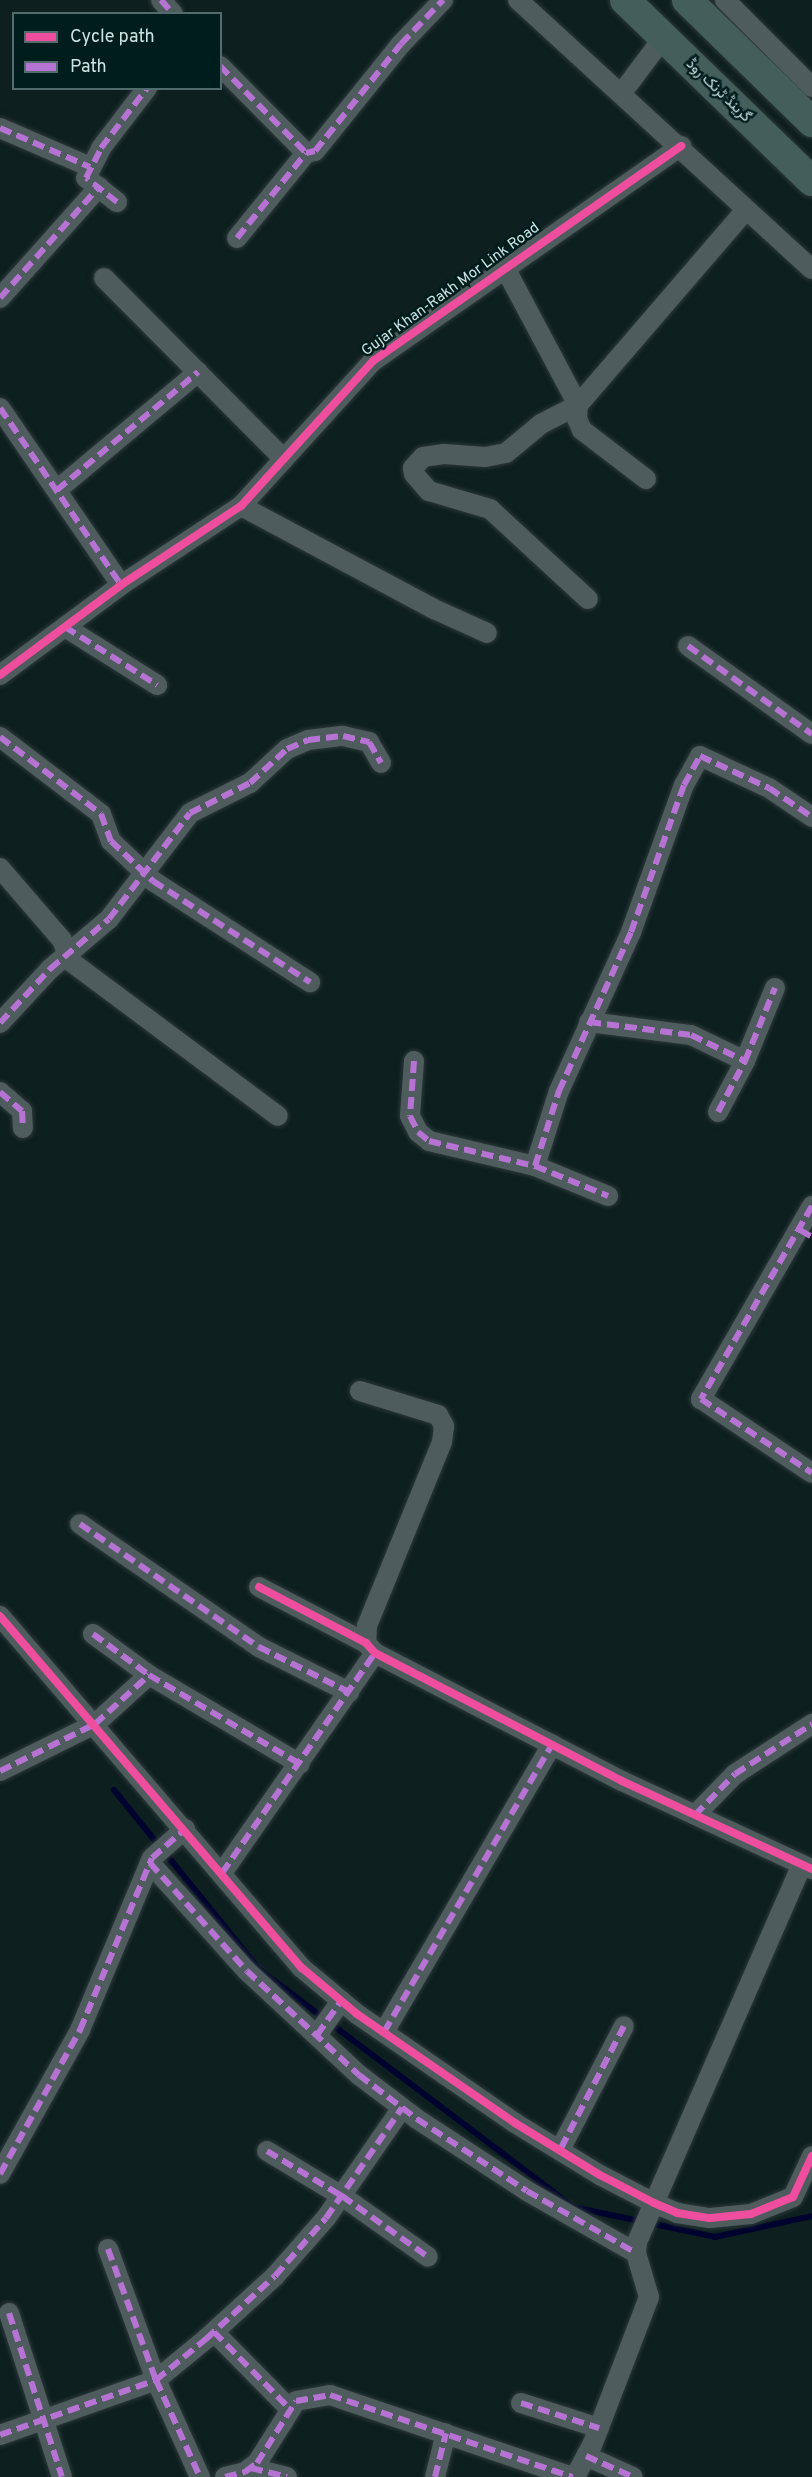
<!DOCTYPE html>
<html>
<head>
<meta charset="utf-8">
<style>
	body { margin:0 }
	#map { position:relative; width:812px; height:2477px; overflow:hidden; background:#0e1f20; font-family:Overpass,Vazirmatn,sans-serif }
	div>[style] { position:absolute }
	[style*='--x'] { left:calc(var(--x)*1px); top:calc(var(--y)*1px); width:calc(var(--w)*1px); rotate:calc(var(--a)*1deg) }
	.stream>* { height:6px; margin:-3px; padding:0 3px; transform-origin:3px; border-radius:3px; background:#01032f }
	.roads { filter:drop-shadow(0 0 2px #2c3839) drop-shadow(0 0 2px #2c3839) }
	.minor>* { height:20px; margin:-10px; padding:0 10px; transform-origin:10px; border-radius:10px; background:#4e5c5d }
	.highway>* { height:30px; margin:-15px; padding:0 15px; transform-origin:15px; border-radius:15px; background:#445f5b }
	.quiet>* { height:6px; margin-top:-3px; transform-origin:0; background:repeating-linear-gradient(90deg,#b673d3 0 12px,transparent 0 18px) }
	.cycleway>* { height:8px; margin:-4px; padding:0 4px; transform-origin:4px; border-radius:4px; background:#ef4d9e }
	span { translate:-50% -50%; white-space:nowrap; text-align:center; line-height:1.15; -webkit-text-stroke:5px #001d1e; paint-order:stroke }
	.street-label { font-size:15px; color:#cce2e3 }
	.legend { position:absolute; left:12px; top:12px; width:210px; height:78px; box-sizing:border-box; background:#001d1e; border:2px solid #526c6d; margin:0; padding:8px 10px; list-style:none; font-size:18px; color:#cce2e3 }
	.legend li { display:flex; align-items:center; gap:12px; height:30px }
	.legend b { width:30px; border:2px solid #526c6d }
</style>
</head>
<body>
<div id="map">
	<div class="stream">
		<div style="--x:114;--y:1790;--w:232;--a:51"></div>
		<div style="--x:260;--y:1970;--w:393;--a:37.1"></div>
		<div style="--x:573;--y:2207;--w:145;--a:11.9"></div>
		<div style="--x:715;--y:2237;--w:99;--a:-12.2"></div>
	</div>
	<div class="roads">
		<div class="minor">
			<div style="--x:161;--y:0;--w:18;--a:49"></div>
			<div style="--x:518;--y:0;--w:398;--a:42.5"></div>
			<div style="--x:725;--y:0;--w:123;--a:45"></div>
			<div style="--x:220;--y:66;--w:122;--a:45.3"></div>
			<div style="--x:306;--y:153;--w:9;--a:-13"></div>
			<div style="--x:315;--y:151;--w:137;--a:-51.2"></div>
			<div style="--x:401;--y:44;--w:61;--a:-46.3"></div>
			<div style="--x:621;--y:94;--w:70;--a:-53.1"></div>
			<div style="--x:0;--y:128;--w:98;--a:23.4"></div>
			<div style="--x:117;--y:202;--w:39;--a:-142"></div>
			<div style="--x:86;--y:178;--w:34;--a:-63"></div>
			<div style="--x:101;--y:148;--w:76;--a:-52.5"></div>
			<div style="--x:237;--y:238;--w:109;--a:-50.9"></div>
			<div style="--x:504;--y:266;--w:157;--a:62"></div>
			<div style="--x:578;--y:405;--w:42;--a:152.8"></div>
			<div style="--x:541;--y:424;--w:45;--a:140.4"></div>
			<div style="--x:506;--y:453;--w:21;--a:169"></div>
			<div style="--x:485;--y:457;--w:41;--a:-175.8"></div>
			<div style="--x:444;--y:454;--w:21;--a:172"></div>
			<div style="--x:423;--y:457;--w:15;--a:132"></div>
			<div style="--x:413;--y:468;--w:6;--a:81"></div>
			<div style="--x:414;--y:474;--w:23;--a:49"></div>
			<div style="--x:429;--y:491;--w:64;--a:16.4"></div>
			<div style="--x:490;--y:509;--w:133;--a:42.6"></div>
			<div style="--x:104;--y:278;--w:255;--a:45.2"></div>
			<div style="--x:0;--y:298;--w:149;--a:-48.3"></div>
			<div style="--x:0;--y:408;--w:214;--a:55.6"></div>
			<div style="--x:646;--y:479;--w:81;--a:-142.6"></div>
			<div style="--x:582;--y:430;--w:12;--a:-114"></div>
			<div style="--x:577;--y:419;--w:14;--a:-86"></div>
			<div style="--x:578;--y:405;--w:256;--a:-49.3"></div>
			<div style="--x:57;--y:490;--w:184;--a:-39.9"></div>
			<div style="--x:241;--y:506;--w:219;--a:28.1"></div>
			<div style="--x:434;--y:609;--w:58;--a:24.4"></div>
			<div style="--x:65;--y:627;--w:109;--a:32.2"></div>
			<div style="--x:688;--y:646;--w:152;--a:35.4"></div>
			<div style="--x:0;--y:675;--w:151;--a:-36.6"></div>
			<div style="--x:121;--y:585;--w:144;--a:-33.4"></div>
			<div style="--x:241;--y:506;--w:196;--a:-47.7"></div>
			<div style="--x:373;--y:361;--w:376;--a:-34.9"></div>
			<div style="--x:0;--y:737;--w:127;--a:37.3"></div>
			<div style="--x:101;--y:814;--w:29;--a:70"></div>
			<div style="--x:111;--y:841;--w:58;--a:43.6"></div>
			<div style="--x:153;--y:881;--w:187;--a:32.8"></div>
			<div style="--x:0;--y:868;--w:95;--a:49.3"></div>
			<div style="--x:62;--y:940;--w:22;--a:69"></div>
			<div style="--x:70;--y:961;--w:259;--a:36.7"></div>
			<div style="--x:589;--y:1022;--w:103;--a:7.3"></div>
			<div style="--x:691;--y:1035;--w:60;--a:25.7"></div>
			<div style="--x:0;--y:1023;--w:74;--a:-47.2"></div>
			<div style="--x:50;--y:969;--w:77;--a:-40.3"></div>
			<div style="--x:109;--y:919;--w:133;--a:-52.6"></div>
			<div style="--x:190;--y:813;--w:67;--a:-26.6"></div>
			<div style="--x:250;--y:783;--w:50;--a:-42.6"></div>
			<div style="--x:287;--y:749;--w:23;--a:-23"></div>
			<div style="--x:308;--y:740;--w:35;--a:-7"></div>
			<div style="--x:343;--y:736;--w:27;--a:13"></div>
			<div style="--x:369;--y:742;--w:24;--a:60"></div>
			<div style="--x:414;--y:1061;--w:55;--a:94.2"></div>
			<div style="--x:410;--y:1116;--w:18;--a:63"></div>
			<div style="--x:418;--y:1132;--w:14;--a:39"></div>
			<div style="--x:429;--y:1141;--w:109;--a:13.3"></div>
			<div style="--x:535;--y:1166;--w:79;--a:22.3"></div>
			<div style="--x:0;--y:1092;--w:29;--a:41"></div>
			<div style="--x:22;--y:1111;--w:17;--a:87"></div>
			<div style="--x:718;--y:1112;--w:58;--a:-62.1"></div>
			<div style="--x:745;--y:1061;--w:79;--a:-67.7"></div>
			<div style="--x:535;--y:1166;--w:79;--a:-72.3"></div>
			<div style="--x:559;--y:1091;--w:175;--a:-65.6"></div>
			<div style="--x:631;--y:932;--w:156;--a:-70.2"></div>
			<div style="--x:684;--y:785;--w:33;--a:-61"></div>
			<div style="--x:700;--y:756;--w:76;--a:24.9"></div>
			<div style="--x:769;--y:788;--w:52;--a:34"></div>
			<div style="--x:812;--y:1206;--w:223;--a:119.9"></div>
			<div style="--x:701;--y:1399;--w:133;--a:33.7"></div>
			<div style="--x:360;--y:1391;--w:82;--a:17.1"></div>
			<div style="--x:438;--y:1415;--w:13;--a:61"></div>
			<div style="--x:444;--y:1426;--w:16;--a:97"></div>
			<div style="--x:442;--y:1442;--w:199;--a:112.2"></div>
			<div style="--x:367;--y:1626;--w:17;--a:93"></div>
			<div style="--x:80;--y:1524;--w:217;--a:34.5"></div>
			<div style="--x:259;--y:1647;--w:101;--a:26.6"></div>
			<div style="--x:259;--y:1587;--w:121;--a:27.6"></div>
			<div style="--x:366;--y:1643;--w:13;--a:48"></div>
			<div style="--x:375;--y:1653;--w:278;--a:27.4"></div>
			<div style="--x:622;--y:1781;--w:209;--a:24.9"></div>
			<div style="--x:0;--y:1616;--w:464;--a:49.4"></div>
			<div style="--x:302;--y:1968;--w:72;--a:39.9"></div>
			<div style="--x:357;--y:2014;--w:192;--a:34.6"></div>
			<div style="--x:515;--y:2123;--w:100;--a:31.5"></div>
			<div style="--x:600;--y:2175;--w:61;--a:27.4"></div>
			<div style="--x:654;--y:2203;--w:25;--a:23"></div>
			<div style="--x:677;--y:2213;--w:33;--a:9"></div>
			<div style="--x:710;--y:2218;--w:41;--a:-5.6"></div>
			<div style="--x:751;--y:2214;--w:45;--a:-22"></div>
			<div style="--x:793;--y:2197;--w:45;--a:-65.1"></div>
			<div style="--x:93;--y:1634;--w:69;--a:36.2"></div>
			<div style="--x:149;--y:1675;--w:175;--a:30.5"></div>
			<div style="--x:0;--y:1771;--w:106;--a:-26.3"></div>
			<div style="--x:95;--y:1724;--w:73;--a:-42.2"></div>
			<div style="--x:695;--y:1815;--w:57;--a:-45.7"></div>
			<div style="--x:735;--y:1774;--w:92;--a:-33"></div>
			<div style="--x:150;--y:1863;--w:145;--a:48.1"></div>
			<div style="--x:247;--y:1971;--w:153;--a:42.9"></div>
			<div style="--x:359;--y:2075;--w:73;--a:37.2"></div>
			<div style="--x:417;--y:2119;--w:131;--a:33.2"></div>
			<div style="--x:527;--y:2191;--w:125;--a:29.6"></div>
			<div style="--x:222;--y:1873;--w:268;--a:-55.2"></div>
			<div style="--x:384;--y:2032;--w:333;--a:-59.7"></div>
			<div style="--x:317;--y:2035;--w:42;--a:-54.8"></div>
			<div style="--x:561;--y:2148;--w:137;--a:-62.7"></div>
			<div style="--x:267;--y:2151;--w:87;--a:31"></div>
			<div style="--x:342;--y:2196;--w:105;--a:35.3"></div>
			<div style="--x:0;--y:2174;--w:165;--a:-60.9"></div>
			<div style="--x:80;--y:2030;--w:186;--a:-67.3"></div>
			<div style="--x:152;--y:1858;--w:44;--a:-41.3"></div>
			<div style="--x:108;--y:2249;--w:140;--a:69.9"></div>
			<div style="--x:156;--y:2380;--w:107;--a:65.6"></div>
			<div style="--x:9;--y:2313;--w:172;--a:72.1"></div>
			<div style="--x:214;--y:2332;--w:108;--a:45.4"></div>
			<div style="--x:521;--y:2403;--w:82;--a:17.8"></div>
			<div style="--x:0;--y:2435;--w:165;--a:-19.4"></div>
			<div style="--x:156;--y:2380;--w:65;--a:-39.4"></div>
			<div style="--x:206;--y:2339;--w:93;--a:-42.4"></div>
			<div style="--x:275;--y:2276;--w:77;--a:-48.7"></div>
			<div style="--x:326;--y:2218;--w:134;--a:-55.4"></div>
			<div style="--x:586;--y:2456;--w:51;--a:24.1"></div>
			<div style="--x:251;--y:2468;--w:37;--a:14"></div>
			<div style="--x:225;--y:2477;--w:21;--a:-14"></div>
			<div style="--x:245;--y:2472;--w:15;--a:-37"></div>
			<div style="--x:257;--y:2463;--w:73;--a:-57.8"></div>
			<div style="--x:296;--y:2401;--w:35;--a:-10"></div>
			<div style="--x:330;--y:2395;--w:256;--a:18.7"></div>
			<div style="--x:435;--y:2477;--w:45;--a:-76"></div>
			<div style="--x:575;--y:2477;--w:38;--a:-62"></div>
			<div style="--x:593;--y:2443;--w:156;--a:-69"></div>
			<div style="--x:649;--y:2297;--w:46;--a:-106.5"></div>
			<div style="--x:636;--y:2253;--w:11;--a:-85"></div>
			<div style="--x:637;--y:2242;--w:410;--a:-66.4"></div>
		</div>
		<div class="highway">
			<div style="--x:625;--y:0;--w:260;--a:44.1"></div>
			<div style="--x:687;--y:0;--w:175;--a:44.3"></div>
		</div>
	</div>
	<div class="quiet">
		<div style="--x:161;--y:0;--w:18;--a:49"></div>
		<div style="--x:220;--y:66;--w:122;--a:45.3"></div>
		<div style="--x:306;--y:153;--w:9;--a:-13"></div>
		<div style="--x:315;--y:151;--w:137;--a:-51.2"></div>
		<div style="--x:401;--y:44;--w:61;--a:-46.3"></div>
		<div style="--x:0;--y:128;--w:98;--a:23.4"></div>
		<div style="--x:117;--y:202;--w:39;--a:-142"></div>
		<div style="--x:86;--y:178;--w:34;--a:-63"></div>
		<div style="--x:101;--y:148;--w:76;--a:-52.5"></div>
		<div style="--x:237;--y:238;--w:109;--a:-50.9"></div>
		<div style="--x:0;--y:298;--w:149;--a:-48.3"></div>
		<div style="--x:0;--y:408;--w:214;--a:55.6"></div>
		<div style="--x:57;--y:490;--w:184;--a:-39.9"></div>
		<div style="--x:65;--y:627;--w:109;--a:32.2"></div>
		<div style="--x:688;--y:646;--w:152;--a:35.4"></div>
		<div style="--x:0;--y:737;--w:127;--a:37.3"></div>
		<div style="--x:101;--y:814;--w:29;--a:70"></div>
		<div style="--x:111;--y:841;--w:58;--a:43.6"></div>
		<div style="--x:153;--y:881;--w:187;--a:32.8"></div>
		<div style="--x:589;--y:1022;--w:103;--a:7.3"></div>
		<div style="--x:691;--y:1035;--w:60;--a:25.7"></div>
		<div style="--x:0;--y:1023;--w:74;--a:-47.2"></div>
		<div style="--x:50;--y:969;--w:77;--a:-40.3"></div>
		<div style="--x:109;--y:919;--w:133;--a:-52.6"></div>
		<div style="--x:190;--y:813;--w:67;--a:-26.6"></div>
		<div style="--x:250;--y:783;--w:50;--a:-42.6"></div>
		<div style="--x:287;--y:749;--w:23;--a:-23"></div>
		<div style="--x:308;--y:740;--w:35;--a:-7"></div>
		<div style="--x:343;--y:736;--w:27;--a:13"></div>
		<div style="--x:369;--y:742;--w:24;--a:60"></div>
		<div style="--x:414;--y:1061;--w:55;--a:94.2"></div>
		<div style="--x:410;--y:1116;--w:18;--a:63"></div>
		<div style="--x:418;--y:1132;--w:14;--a:39"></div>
		<div style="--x:429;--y:1141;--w:109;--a:13.3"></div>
		<div style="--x:535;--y:1166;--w:79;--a:22.3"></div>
		<div style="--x:0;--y:1092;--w:29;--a:41"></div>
		<div style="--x:22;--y:1111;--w:17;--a:87"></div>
		<div style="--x:718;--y:1112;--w:58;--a:-62.1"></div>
		<div style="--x:745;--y:1061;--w:79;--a:-67.7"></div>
		<div style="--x:535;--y:1166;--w:79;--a:-72.3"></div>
		<div style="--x:559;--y:1091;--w:175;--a:-65.6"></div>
		<div style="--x:631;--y:932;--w:156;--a:-70.2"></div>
		<div style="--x:684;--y:785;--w:33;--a:-61"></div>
		<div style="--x:700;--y:756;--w:76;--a:24.9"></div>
		<div style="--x:769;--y:788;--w:52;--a:34"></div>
		<div style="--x:812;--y:1206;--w:223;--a:119.9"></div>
		<div style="--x:701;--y:1399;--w:133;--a:33.7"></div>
		<div style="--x:800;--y:1230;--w:14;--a:30"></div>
		<div style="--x:80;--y:1524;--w:217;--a:34.5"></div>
		<div style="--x:259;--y:1647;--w:101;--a:26.6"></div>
		<div style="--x:93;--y:1634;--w:69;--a:36.2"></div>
		<div style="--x:149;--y:1675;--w:175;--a:30.5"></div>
		<div style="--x:0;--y:1771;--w:106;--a:-26.3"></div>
		<div style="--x:95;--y:1724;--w:73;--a:-42.2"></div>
		<div style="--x:695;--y:1815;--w:57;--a:-45.7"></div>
		<div style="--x:735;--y:1774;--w:92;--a:-33"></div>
		<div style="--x:150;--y:1863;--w:145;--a:48.1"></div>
		<div style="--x:247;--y:1971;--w:153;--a:42.9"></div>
		<div style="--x:359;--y:2075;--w:73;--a:37.2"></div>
		<div style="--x:417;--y:2119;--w:131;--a:33.2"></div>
		<div style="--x:527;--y:2191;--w:125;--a:29.6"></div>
		<div style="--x:222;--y:1873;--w:268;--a:-55.2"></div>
		<div style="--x:384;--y:2032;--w:333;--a:-59.7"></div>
		<div style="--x:317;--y:2035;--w:42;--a:-54.8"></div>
		<div style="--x:561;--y:2148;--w:137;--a:-62.7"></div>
		<div style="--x:267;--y:2151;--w:87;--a:31"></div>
		<div style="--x:342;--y:2196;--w:105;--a:35.3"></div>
		<div style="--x:0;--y:2174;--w:165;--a:-60.9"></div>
		<div style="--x:80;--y:2030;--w:186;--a:-67.3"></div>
		<div style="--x:152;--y:1858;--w:44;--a:-41.3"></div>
		<div style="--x:108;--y:2249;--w:140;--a:69.9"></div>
		<div style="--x:156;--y:2380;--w:107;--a:65.6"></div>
		<div style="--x:9;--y:2313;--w:172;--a:72.1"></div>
		<div style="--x:214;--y:2332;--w:108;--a:45.4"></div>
		<div style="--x:521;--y:2403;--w:82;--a:17.8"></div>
		<div style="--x:0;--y:2435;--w:165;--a:-19.4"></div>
		<div style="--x:156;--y:2380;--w:65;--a:-39.4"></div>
		<div style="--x:206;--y:2339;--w:93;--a:-42.4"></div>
		<div style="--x:275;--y:2276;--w:77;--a:-48.7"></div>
		<div style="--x:326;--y:2218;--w:134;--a:-55.4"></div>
		<div style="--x:586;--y:2456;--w:51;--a:24.1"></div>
		<div style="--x:251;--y:2468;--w:37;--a:14"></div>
		<div style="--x:225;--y:2477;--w:21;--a:-14"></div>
		<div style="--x:245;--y:2472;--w:15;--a:-37"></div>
		<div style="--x:257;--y:2463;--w:73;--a:-57.8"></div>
		<div style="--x:296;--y:2401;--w:35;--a:-10"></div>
		<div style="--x:330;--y:2395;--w:256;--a:18.7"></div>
		<div style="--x:435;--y:2477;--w:45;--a:-76"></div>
	</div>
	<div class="cycleway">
		<div style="--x:0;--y:675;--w:151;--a:-36.6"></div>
		<div style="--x:121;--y:585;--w:144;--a:-33.4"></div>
		<div style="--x:241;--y:506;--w:196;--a:-47.7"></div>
		<div style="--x:373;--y:361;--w:376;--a:-34.9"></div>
		<div style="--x:259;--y:1587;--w:121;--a:27.6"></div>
		<div style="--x:366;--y:1643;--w:13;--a:48"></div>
		<div style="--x:375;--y:1653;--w:278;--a:27.4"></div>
		<div style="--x:622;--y:1781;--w:209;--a:24.9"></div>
		<div style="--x:0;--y:1616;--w:464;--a:49.4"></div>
		<div style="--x:302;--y:1968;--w:72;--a:39.9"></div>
		<div style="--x:357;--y:2014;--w:192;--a:34.6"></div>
		<div style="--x:515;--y:2123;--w:100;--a:31.5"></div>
		<div style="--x:600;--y:2175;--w:61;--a:27.4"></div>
		<div style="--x:654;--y:2203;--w:25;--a:23"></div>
		<div style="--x:677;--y:2213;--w:33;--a:9"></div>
		<div style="--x:710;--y:2218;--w:41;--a:-5.6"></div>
		<div style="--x:751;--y:2214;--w:45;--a:-22"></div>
		<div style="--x:793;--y:2197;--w:45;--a:-65.1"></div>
	</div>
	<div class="street-label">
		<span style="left:718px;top:91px;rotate:44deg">گرینڈ ٹرنک روڈ</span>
		<span style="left:451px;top:290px;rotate:-36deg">Gujar Khan-Rakh Mor Link Road</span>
	</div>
	<ul class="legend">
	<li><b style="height:8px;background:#ef4d9e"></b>Cycle path</li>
	<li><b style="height:8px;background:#b673d3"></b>Path</li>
	</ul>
</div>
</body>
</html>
